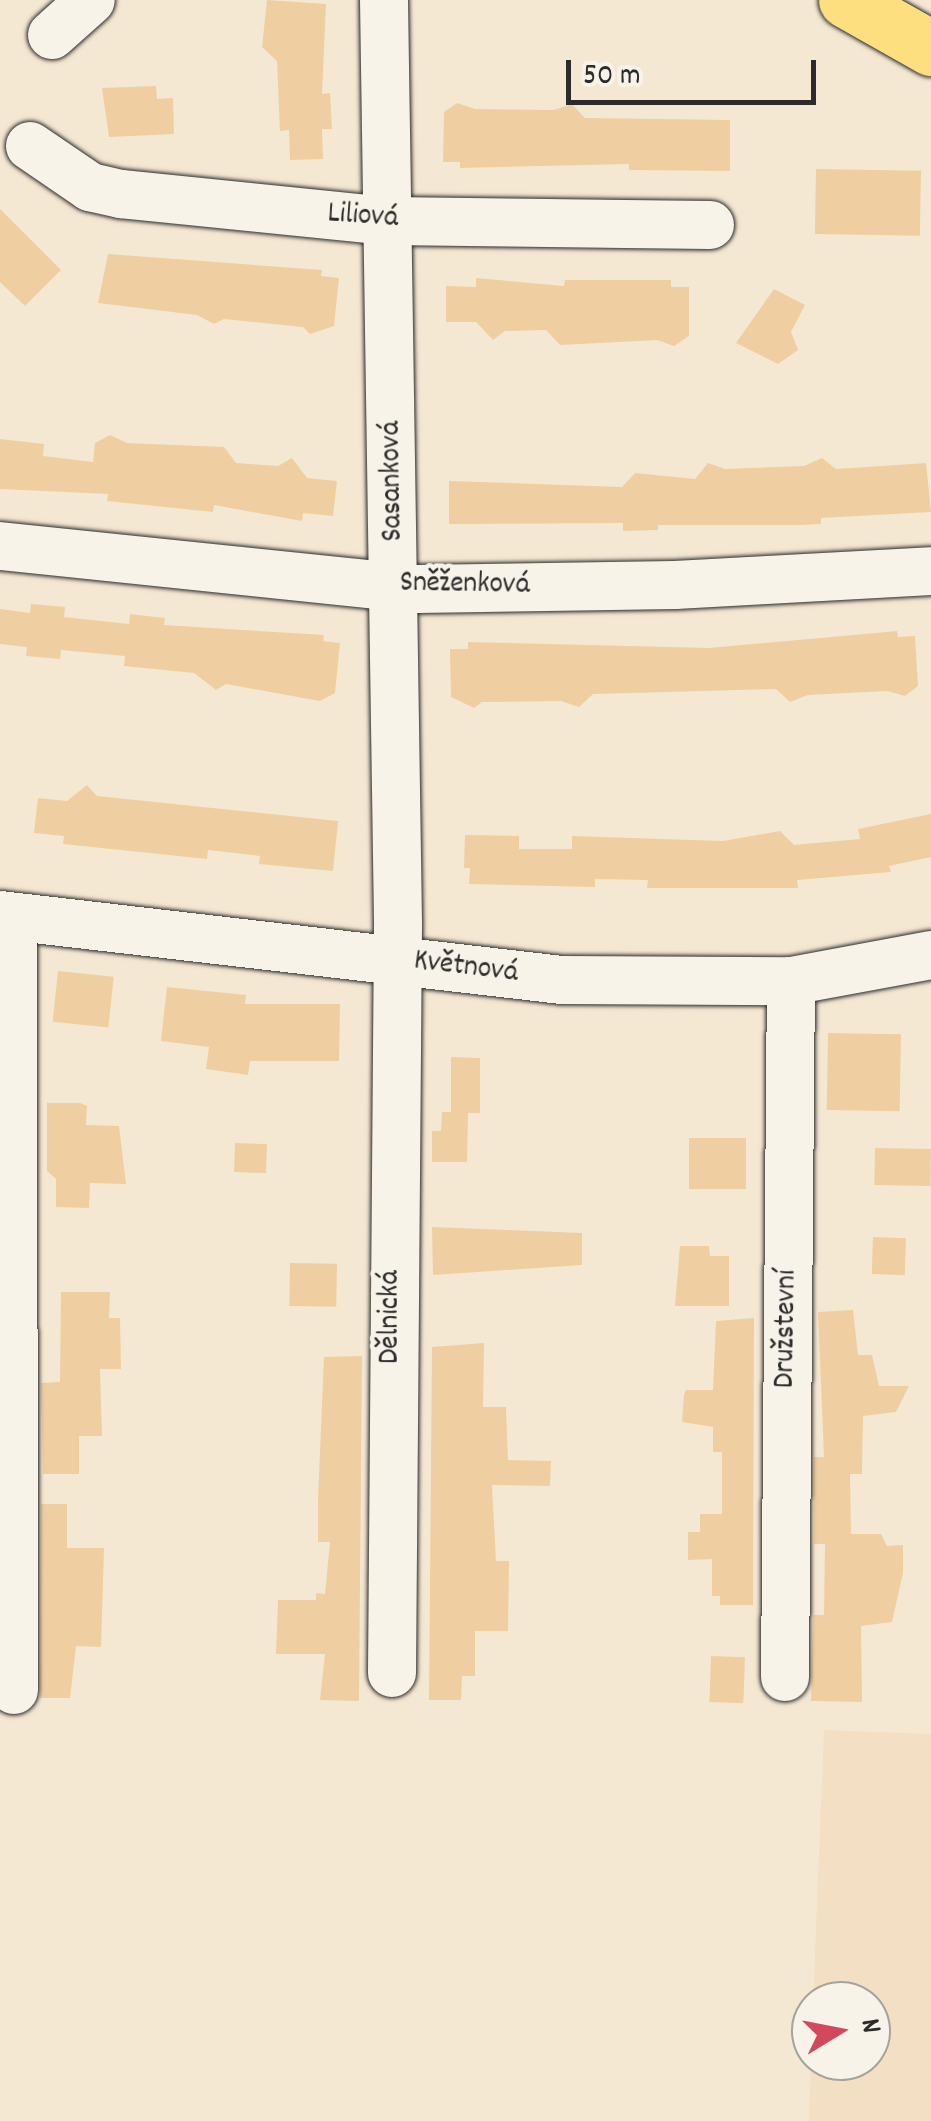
<!DOCTYPE html>
<html>
<head>
<meta charset="utf-8">
<style>
	body { margin:0 }
	#map { position:relative; width:931px; height:2121px; overflow:hidden; background:#f5e8d3; font-family:Dekko,sans-serif }
	div>[style] { position:absolute }
	[style*='--x'] { left:calc(var(--x)*1px); top:calc(var(--y)*1px); width:calc(var(--w)*1px); rotate:calc(var(--a)*1deg) }
	.built>* { inset:0; background:#f3e0c4 }
	.building>* { inset:0; background:#efcfa1; transform-origin:0 0 }
	.roads { filter:drop-shadow(0 0 2px #2b2b2b) drop-shadow(0 0 2px #2b2b2b) }
	.minor>* { height:48px; margin:-24px; padding:0 24px; transform-origin:24px; border-radius:24px; background:#f7f3e8 }
	.major>* { height:55px; margin:-27.5px; padding:0 27.5px; transform-origin:27.5px; border-radius:27.5px; background:#fedf80 }
	span { translate:-50% -50%; white-space:nowrap; text-align:center; line-height:1.15; -webkit-text-stroke:9px #f7f3e8; paint-order:stroke }
	.street-label { font-size:30px; color:#2b2b2b }
	.north { position:absolute; left:791px; top:1981px; width:100px; height:100px; box-sizing:border-box; background:#f7f3e8; border:2px solid #a5a39c; border-radius:50%; rotate:80deg; font-size:28px; font-weight:700; line-height:40px; text-align:center; color:#2b2b2b }
	.north::after { content:''; display:block; margin:auto; width:35px; height:45px; background:#d1495b; clip-path:polygon(50% 0,100% 100%,50% 72%,0 100%) }
	.scale { position:absolute; left:566px; top:60px; width:250px; height:45px; box-sizing:border-box; border:5px solid #2b2b2b; border-top:0; padding-left:12px; font-size:30px; line-height:35px; white-space:nowrap; color:#2b2b2b; -webkit-text-stroke:8px #f7f3e8; paint-order:stroke }
</style>
</head>
<body>
<div id="map">
	<div class="built">
		<div style="clip-path:polygon(824px 1730px,931px 1734px,931px 2121px,809px 2121px,811px 2061px,871px 2061px,871px 2001px,813px 2001px)"></div>
	</div>
	<div class="building">
		<div style="clip-path:polygon(267px 0,326px 4px,322px 94px,330px 93px,332px 129px,322px 129px,323px 159px,290px 160px,289px 130px,280px 131px,277px 61px,262px 47px)"></div>
		<div style="clip-path:polygon(156px 86px,157px 99px,173px 98px,174px 134px,109px 137px,102px 88px)"></div>
		<div style="clip-path:polygon(457px 103px,475px 109px,554px 110px,572px 104px,585px 118px,730px 120px,730px 171px,629px 170px,629px 164px,460px 168px,460px 162px,443px 162px,444px 112px)"></div>
		<div style="left:816px;top:169px;width:105px;height:65px;rotate:1deg"></div>
		<div style="clip-path:polygon(0 209px,61px 270px,25px 306px,0 282px)"></div>
		<div style="clip-path:polygon(108px 254px,322px 270px,321px 276px,339px 278px,334px 326px,310px 334px,303px 327px,224px 319px,214px 324px,197px 315px,98px 303px)"></div>
		<div style="clip-path:polygon(476px 278px,564px 286px,565px 280px,671px 280px,671px 287px,689px 287px,689px 336px,674px 346px,657px 340px,560px 345px,546px 330px,505px 331px,493px 340px,476px 322px,446px 322px,446px 286px,476px 287px)"></div>
		<div style="clip-path:polygon(774px 289px,805px 305px,791px 332px,798px 350px,778px 364px,736px 343px)"></div>
		<div style="clip-path:polygon(110px 435px,127px 443px,224px 447px,236px 463px,278px 466px,292px 458px,307px 478px,337px 481px,333px 516px,303px 513px,302px 521px,214px 505px,213px 512px,107px 501px,108px 494px,0 489px,0 439px,44px 444px,43px 456px,93px 462px,95px 443px)"></div>
		<div style="clip-path:polygon(822px 458px,836px 469px,926px 463px,931px 512px,821px 518px,821px 524px,802px 525px,658px 525px,658px 530px,623px 531px,623px 523px,449px 524px,449px 481px,622px 487px,635px 473px,695px 479px,708px 463px,725px 469px,804px 466px)"></div>
		<div style="clip-path:polygon(31px 604px,65px 607px,64px 617px,129px 624px,130px 614px,165px 618px,164px 625px,324px 635px,323px 641px,340px 643px,335px 693px,320px 701px,226px 684px,216px 690px,194px 673px,124px 666px,125px 656px,61px 650px,60px 659px,26px 656px,27px 647px,0 644px,0 609px,30px 613px)"></div>
		<div style="clip-path:polygon(897px 631px,898px 637px,915px 636px,918px 686px,905px 696px,887px 691px,808px 695px,790px 702px,776px 689px,668px 692px,593px 694px,579px 707px,561px 701px,482px 702px,474px 708px,451px 697px,450px 649px,468px 649px,468px 642px,709px 648px)"></div>
		<div style="clip-path:polygon(87px 785px,97px 796px,338px 821px,333px 871px,259px 864px,260px 856px,208px 850px,207px 859px,63px 844px,64px 836px,34px 833px,38px 798px,67px 801px)"></div>
		<div style="clip-path:polygon(931px 814px,931px 857px,889px 866px,891px 872px,797px 880px,798px 888px,647px 888px,648px 880px,595px 879px,595px 887px,469px 884px,470px 868px,464px 868px,465px 835px,519px 836px,519px 849px,572px 849px,572px 836px,723px 841px,780px 831px,794px 845px,860px 839px,858px 829px)"></div>
		<div style="left:58px;top:971px;width:56px;height:51px;rotate:6deg"></div>
		<div style="clip-path:polygon(167px 987px,246px 995px,245px 1004px,340px 1004px,339px 1061px,250px 1061px,248px 1075px,206px 1069px,209px 1047px,161px 1041px)"></div>
		<div style="left:828px;top:1033px;width:73px;height:77px;rotate:1deg"></div>
		<div style="clip-path:polygon(451px 1057px,480px 1058px,480px 1113px,468px 1113px,467px 1162px,432px 1162px,432px 1131px,441px 1131px,442px 1112px,451px 1112px)"></div>
		<div style="clip-path:polygon(47px 1103px,80px 1103px,87px 1106px,86px 1125px,119px 1126px,126px 1184px,90px 1183px,89px 1208px,56px 1207px,56px 1179px,47px 1171px)"></div>
		<div style="left:689px;top:1138px;width:57px;height:51px"></div>
		<div style="left:235px;top:1143px;width:32px;height:29px;rotate:2deg"></div>
		<div style="left:875px;top:1148px;width:56px;height:37px;rotate:1deg"></div>
		<div style="clip-path:polygon(432px 1227px,582px 1233px,582px 1265px,433px 1275px)"></div>
		<div style="left:873px;top:1237px;width:33px;height:37px;rotate:2deg"></div>
		<div style="clip-path:polygon(680px 1246px,709px 1246px,710px 1256px,729px 1256px,729px 1306px,675px 1306px)"></div>
		<div style="left:290px;top:1263px;width:47px;height:43px;rotate:1deg"></div>
		<div style="clip-path:polygon(61px 1292px,110px 1292px,109px 1318px,120px 1318px,121px 1369px,100px 1369px,102px 1436px,79px 1436px,79px 1474px,43px 1474px,41px 1383px,60px 1382px)"></div>
		<div style="clip-path:polygon(853px 1310px,858px 1355px,872px 1355px,879px 1386px,909px 1386px,896px 1412px,863px 1416px,862px 1474px,850px 1474px,851px 1534px,881px 1534px,887px 1546px,903px 1545px,903px 1573px,892px 1622px,861px 1626px,862px 1702px,811px 1701px,813px 1615px,824px 1615px,825px 1544px,814px 1544px,814px 1457px,824px 1457px,818px 1312px)"></div>
		<div style="clip-path:polygon(754px 1318px,753px 1605px,720px 1605px,720px 1596px,712px 1596px,712px 1559px,688px 1560px,688px 1532px,700px 1532px,700px 1514px,722px 1514px,722px 1452px,713px 1452px,713px 1427px,682px 1422px,684px 1395px,686px 1390px,713px 1390px,716px 1321px)"></div>
		<div style="clip-path:polygon(484px 1343px,483px 1407px,506px 1407px,508px 1460px,551px 1461px,550px 1486px,492px 1485px,496px 1561px,509px 1561px,508px 1631px,475px 1631px,475px 1676px,462px 1676px,461px 1700px,429px 1700px,432px 1347px)"></div>
		<div style="clip-path:polygon(362px 1356px,359px 1701px,320px 1700px,325px 1654px,276px 1654px,278px 1600px,316px 1600px,316px 1593px,325px 1594px,330px 1542px,318px 1542px,318px 1499px,324px 1357px)"></div>
		<div style="clip-path:polygon(41px 1504px,67px 1504px,67px 1548px,104px 1548px,101px 1647px,76px 1646px,70px 1698px,40px 1698px)"></div>
		<div style="left:711px;top:1656px;width:34px;height:46px;rotate:2deg"></div>
	</div>
	<div class="roads">
		<div class="minor">
			<div style="--x:384;--y:0;--w:926;--a:89.13"></div>
			<div style="--x:398;--y:926;--w:747;--a:90.46"></div>
			<div style="--x:52;--y:35;--w:52;--a:-41.9"></div>
			<div style="--x:30;--y:146;--w:73;--a:34.3"></div>
			<div style="--x:90;--y:187;--w:32;--a:13"></div>
			<div style="--x:121;--y:194;--w:269;--a:5.8"></div>
			<div style="--x:389;--y:221;--w:321;--a:0.7"></div>
			<div style="--x:0;--y:546;--w:419;--a:5.9"></div>
			<div style="--x:417;--y:589;--w:258;--a:-0.9"></div>
			<div style="--x:675;--y:585;--w:256;--a:-3.1"></div>
			<div style="--x:0;--y:915;--w:566;--a:6.6"></div>
			<div style="--x:562;--y:980;--w:229;--a:0.3"></div>
			<div style="--x:791;--y:981;--w:142;--a:-10.5"></div>
			<div style="--x:13;--y:917;--w:773;--a:89.93"></div>
			<div style="--x:785;--y:1677;--w:696;--a:-89.51"></div>
		</div>
		<div class="major">
			<div style="--x:846;--y:0;--w:98;--a:29.5"></div>
		</div>
	</div>
	<div class="street-label">
		<span style="left:363px;top:218px;rotate:4deg">Liliová</span>
		<span style="left:394px;top:481px;rotate:-91deg">Sasanková</span>
		<span style="left:465px;top:586px;rotate:1deg">Sněženková</span>
		<span style="left:466px;top:969px;rotate:7deg">Květnová</span>
		<span style="left:392px;top:1317px;rotate:-90deg">Dělnická</span>
		<span style="left:788px;top:1329px;rotate:-89deg">Družstevní</span>
	</div>
	<div class="north">N</div>
	<div class="scale">50 m</div>
</div>
</body>
</html>
